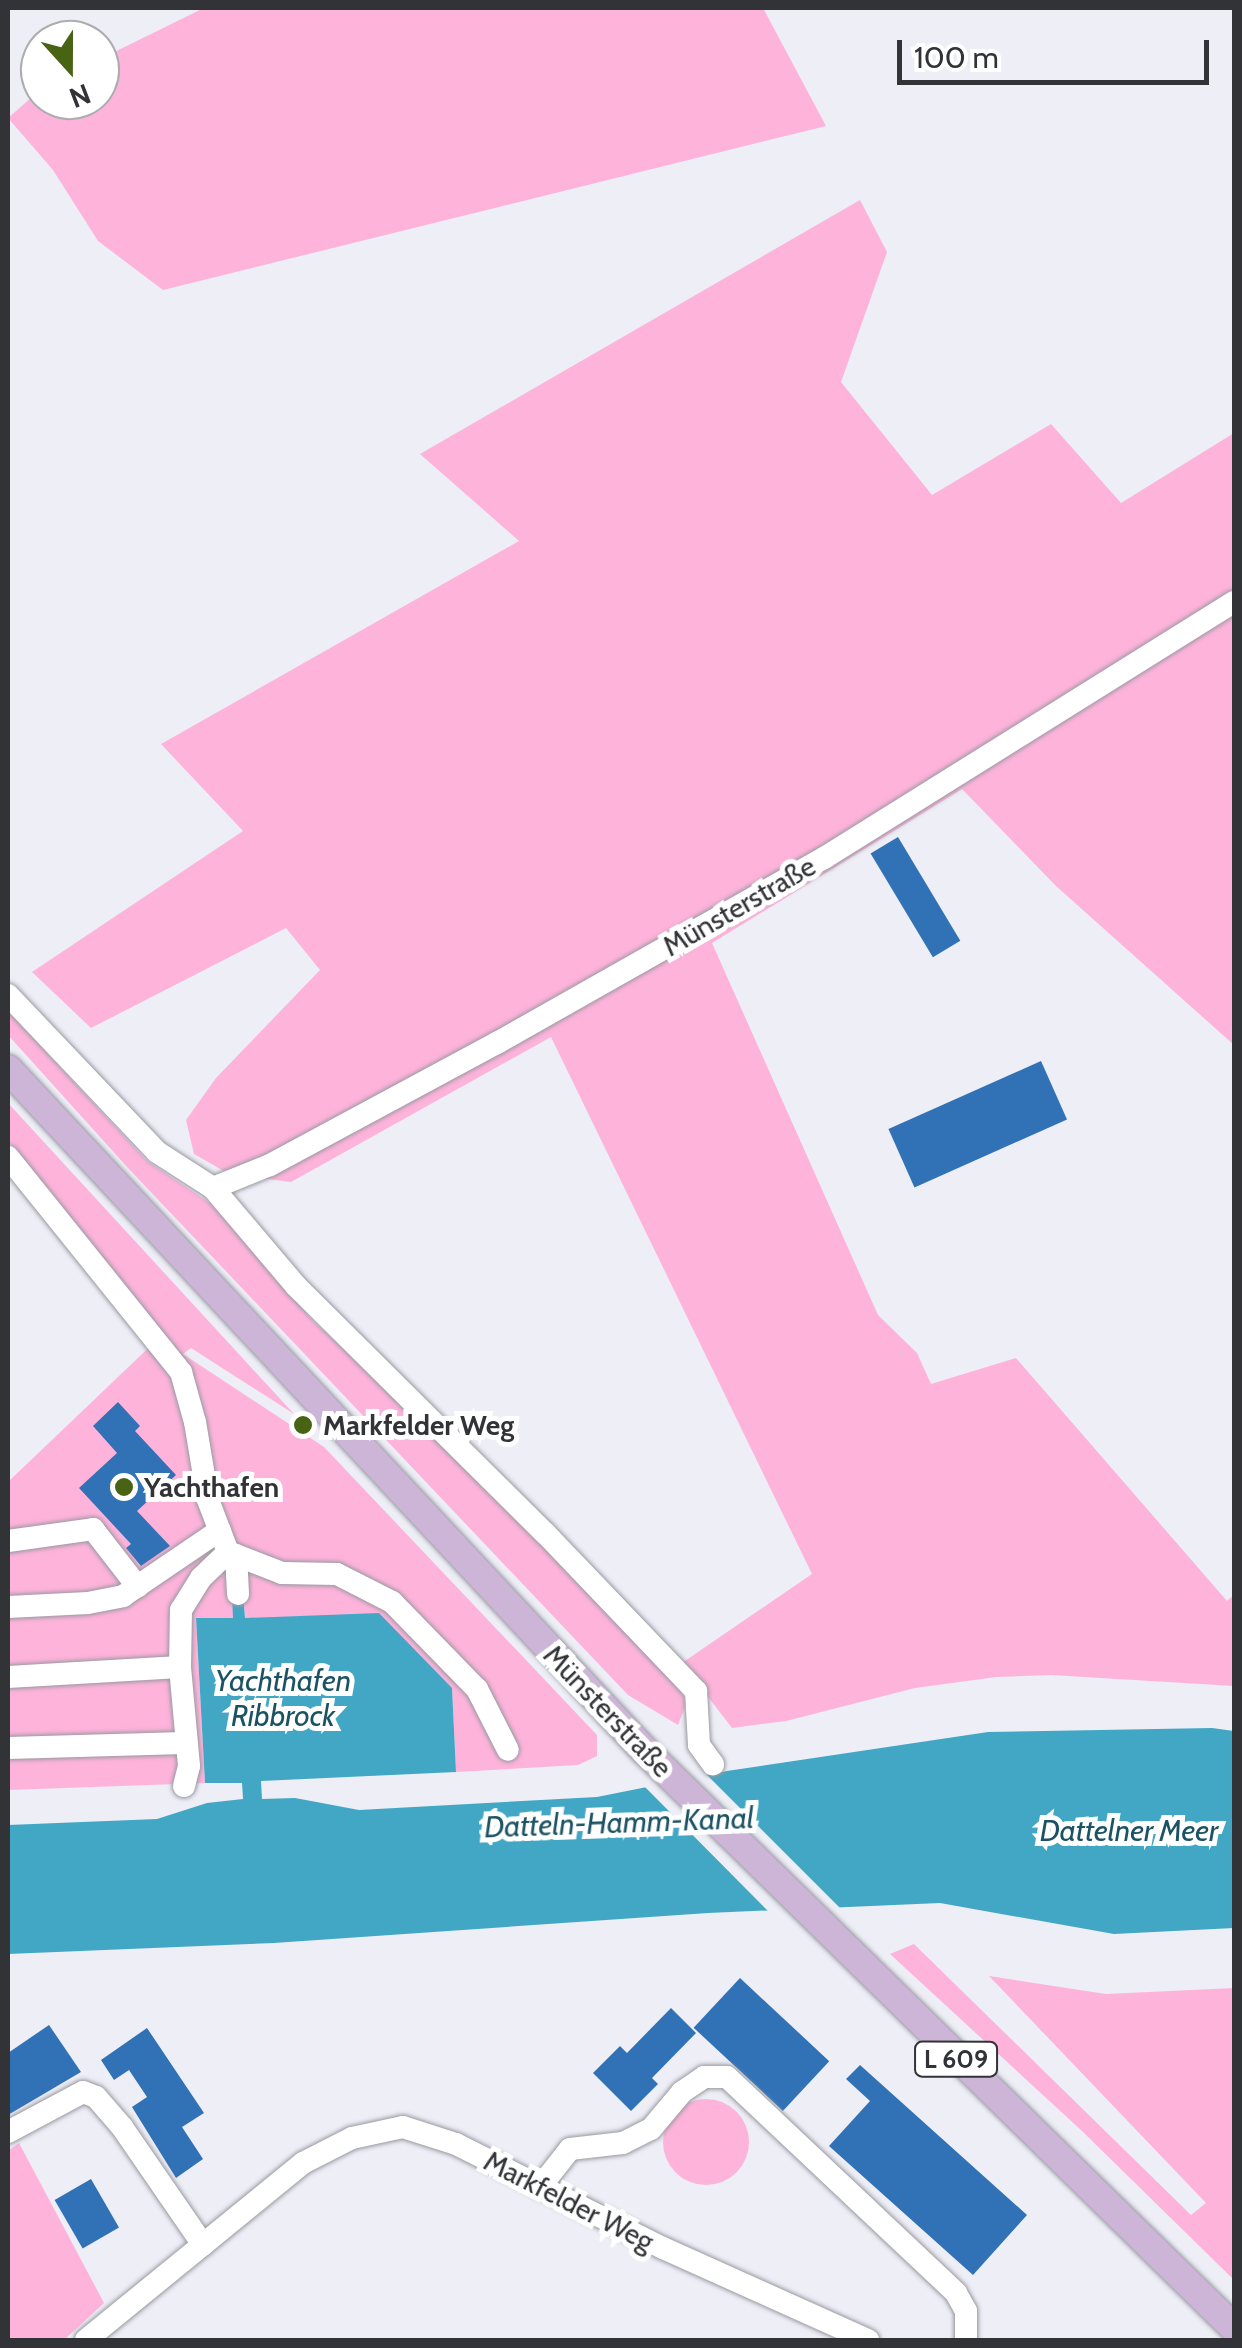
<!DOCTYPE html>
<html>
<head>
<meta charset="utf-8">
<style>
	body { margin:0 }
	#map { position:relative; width:1242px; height:2348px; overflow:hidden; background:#edeef6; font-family:Cabin,sans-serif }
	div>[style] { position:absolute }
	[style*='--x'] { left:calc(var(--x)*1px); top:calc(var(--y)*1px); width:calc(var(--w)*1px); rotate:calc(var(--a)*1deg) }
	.green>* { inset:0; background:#feb3db }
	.round { border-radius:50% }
	.water>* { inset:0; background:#42a7c5 }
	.pier>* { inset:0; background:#edeef6 }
	.building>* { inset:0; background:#3171b6; transform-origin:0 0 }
	.roads { filter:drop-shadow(0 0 2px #9999a1) drop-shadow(0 0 2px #9999a1) }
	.minor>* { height:22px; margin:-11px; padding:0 11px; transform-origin:11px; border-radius:11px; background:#fff }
	.major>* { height:28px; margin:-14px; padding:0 14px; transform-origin:14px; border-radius:14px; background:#ccb5d6 }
	.dots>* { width:28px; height:28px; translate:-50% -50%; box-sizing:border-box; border:5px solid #fff; border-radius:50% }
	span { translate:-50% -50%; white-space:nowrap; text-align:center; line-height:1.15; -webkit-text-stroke:10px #fff; paint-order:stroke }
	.shield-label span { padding:2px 8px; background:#fff; border:2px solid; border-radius:8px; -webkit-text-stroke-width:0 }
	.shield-label { font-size:25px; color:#323336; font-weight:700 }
	.street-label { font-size:28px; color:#323336 }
	.poi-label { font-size:28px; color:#323336; font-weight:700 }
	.left { translate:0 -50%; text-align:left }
	.water-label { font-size:30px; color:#1c5364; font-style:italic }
	.frame { position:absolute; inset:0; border:10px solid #323336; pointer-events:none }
	.north { position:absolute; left:20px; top:20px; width:100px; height:100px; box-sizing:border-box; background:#fff; border:2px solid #adadaf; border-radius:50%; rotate:159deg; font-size:28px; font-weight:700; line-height:40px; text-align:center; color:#323336 }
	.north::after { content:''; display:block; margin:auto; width:35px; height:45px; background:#486314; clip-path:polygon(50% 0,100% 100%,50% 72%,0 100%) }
	.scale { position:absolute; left:897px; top:40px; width:312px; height:45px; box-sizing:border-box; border:5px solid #323336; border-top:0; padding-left:12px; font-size:30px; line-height:35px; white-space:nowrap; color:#323336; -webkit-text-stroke:8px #fff; paint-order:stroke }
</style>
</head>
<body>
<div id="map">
	<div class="green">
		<div style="clip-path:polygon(204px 8px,763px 8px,826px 126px,163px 290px,98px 241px,53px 170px,8px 118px,40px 90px,40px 100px,100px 100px,100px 59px)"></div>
		<div style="clip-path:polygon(860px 200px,887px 252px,841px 382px,932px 495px,1051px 424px,1121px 503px,1234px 433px,1234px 1045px,1056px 886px,962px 789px,712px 943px,878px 1315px,917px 1353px,931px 1384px,1016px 1358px,1227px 1601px,1234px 1595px,1234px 1686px,1051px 1675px,996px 1677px,915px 1688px,786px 1721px,732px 1728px,682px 1663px,812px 1574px,551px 1037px,291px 1182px,229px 1174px,194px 1154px,186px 1120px,216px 1078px,320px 970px,286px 928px,91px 1028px,32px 972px,243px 831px,161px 744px,519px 541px,420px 454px)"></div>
		<div style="clip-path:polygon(8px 1011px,147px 1161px,210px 1203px,314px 1322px,396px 1397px,674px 1680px,687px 1702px,678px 1725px,628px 1695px,128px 1168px,8px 1035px)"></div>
		<div style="clip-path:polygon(8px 1103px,294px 1414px,191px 1348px,183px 1354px,324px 1447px,597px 1735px,597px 1756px,578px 1765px,456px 1772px,452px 1688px,245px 1618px,243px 1595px,233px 1618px,196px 1618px,205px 1783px,8px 1790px,8px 1482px,163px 1334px,8px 1141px)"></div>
		<div style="clip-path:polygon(914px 1944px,1191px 2215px,1206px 2203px,989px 1976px,1106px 1994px,1234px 1988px,1234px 2280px,1082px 2131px,890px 1954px)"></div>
		<div class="round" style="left:663px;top:2099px;width:86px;height:86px"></div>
		<div style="clip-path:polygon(19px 2143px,104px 2303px,64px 2340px,8px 2340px,8px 2151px)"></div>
	</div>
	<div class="water">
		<div style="clip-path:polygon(243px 1594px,245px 1618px,379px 1613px,452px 1688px,456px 1772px,261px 1781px,262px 1799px,295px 1798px,359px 1810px,597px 1797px,727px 1771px,988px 1732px,1212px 1728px,1234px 1731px,1234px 1928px,1114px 1934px,940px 1903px,708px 1913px,274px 1943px,8px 1954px,8px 1825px,157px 1819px,207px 1803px,243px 1799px,242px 1783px,205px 1783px,196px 1618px,233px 1618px,232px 1595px)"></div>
	</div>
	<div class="pier">
		<div style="clip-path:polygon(703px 1771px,844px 1912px,772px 1915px,641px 1783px)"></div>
	</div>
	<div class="building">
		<div style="left:898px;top:837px;width:121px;height:32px;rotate:59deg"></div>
		<div style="left:1041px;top:1061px;width:64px;height:167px;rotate:66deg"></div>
		<div style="clip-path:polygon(118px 1402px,140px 1426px,135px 1431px,176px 1475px,137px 1511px,170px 1546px,141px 1566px,126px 1548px,131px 1544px,79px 1488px,117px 1453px,93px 1426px)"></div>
		<div style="left:740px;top:1978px;width:122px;height:68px;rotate:43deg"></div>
		<div style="clip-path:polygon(671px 2008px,696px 2033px,652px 2078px,658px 2084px,631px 2111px,593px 2073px,620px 2046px,627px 2053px)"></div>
		<div style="clip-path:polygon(49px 2025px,81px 2072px,8px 2115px,8px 2053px)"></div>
		<div style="clip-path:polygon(147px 2028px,204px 2113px,182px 2127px,203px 2159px,176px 2178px,132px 2107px,147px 2097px,129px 2070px,114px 2080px,101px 2060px)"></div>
		<div style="clip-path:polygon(860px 2065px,1027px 2215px,973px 2275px,829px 2146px,870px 2101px,846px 2079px)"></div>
		<div style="left:91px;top:2179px;width:56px;height:42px;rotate:60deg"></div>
	</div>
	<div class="roads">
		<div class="minor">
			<div style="--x:8;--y:995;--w:216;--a:46.5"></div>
			<div style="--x:157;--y:1152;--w:67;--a:32.7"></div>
			<div style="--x:213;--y:1188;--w:61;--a:-22"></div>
			<div style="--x:270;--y:1165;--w:258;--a:-28.3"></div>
			<div style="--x:497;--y:1043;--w:376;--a:-29.5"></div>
			<div style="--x:824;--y:858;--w:483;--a:-32"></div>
			<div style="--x:8;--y:1157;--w:276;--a:51.2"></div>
			<div style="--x:181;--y:1372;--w:52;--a:74.4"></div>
			<div style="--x:195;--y:1422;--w:79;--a:80.5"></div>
			<div style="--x:208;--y:1500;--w:56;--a:69"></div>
			<div style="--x:228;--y:1552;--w:58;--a:21.3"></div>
			<div style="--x:282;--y:1573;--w:55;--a:1"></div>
			<div style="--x:337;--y:1574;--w:62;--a:27"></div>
			<div style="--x:392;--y:1602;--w:122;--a:45.7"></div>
			<div style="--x:477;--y:1689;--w:68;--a:63.1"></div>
			<div style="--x:213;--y:1188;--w:128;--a:49.7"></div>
			<div style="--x:296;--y:1286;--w:351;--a:44.8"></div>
			<div style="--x:545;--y:1533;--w:219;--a:46.3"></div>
			<div style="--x:696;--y:1691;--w:54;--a:86.8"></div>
			<div style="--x:699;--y:1745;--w:24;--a:54"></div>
			<div style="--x:8;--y:1541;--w:86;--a:-8"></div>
			<div style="--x:93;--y:1529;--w:73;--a:52.2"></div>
			<div style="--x:236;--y:1555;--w:39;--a:87"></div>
			<div style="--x:8;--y:1607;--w:80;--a:-2.9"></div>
			<div style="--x:88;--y:1603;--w:36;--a:-11"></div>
			<div style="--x:123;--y:1596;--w:117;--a:-34.2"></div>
			<div style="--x:8;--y:1677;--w:172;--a:-3.3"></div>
			<div style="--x:8;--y:1748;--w:176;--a:-1.6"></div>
			<div style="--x:184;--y:1786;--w:21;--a:-76"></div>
			<div style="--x:189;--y:1766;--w:99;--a:-95.2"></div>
			<div style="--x:180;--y:1667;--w:57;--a:-89"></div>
			<div style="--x:181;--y:1610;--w:38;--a:-58"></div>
			<div style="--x:201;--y:1578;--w:37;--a:-44"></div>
			<div style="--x:8;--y:2132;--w:85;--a:-28.1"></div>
			<div style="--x:83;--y:2092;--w:14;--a:21"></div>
			<div style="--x:96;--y:2097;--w:40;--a:49"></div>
			<div style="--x:122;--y:2127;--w:143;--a:55.5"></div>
			<div style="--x:540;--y:2187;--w:48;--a:-51.7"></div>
			<div style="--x:570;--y:2149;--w:53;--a:-6.5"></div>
			<div style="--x:623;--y:2143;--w:31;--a:-27"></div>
			<div style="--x:651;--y:2129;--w:48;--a:-50"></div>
			<div style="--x:682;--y:2092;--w:27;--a:-34"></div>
			<div style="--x:704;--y:2077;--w:23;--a:0"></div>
			<div style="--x:727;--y:2077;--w:315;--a:43.3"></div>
			<div style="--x:956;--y:2293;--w:21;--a:61"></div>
			<div style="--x:966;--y:2311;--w:29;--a:90"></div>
			<div style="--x:86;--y:2340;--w:280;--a:-39.2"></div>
			<div style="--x:303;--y:2163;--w:55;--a:-27"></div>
			<div style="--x:352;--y:2138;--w:52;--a:-12.2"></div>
			<div style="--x:403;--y:2127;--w:56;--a:17.8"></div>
			<div style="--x:456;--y:2144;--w:232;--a:26.7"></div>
			<div style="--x:663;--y:2248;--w:225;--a:24.2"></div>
		</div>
		<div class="major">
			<div style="--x:8;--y:1069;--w:932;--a:46.96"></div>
			<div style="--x:644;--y:1750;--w:826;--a:44.41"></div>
		</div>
	</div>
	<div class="dots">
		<div style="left:303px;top:1425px;background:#486314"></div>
		<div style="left:124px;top:1487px;background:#486314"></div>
	</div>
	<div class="shield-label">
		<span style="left:956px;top:2059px">L 609</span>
	</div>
	<div class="street-label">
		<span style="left:739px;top:906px;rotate:-30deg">Münsterstraße</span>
		<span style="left:608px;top:1711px;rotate:46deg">Münsterstraße</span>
		<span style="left:569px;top:2201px;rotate:27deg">Markfelder Weg</span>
	</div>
	<div class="poi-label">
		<span class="left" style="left:323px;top:1425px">Markfelder Weg</span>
		<span class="left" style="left:144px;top:1487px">Yachthafen</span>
	</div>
	<div class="water-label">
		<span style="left:283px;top:1698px">Yachthafen<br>Ribbrock</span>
		<span style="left:619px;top:1823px;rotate:-2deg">Datteln-Hamm-Kanal</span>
		<span style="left:1129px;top:1831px">Dattelner Meer</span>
	</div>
	<div class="frame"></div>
	<div class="north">N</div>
	<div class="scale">100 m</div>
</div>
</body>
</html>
